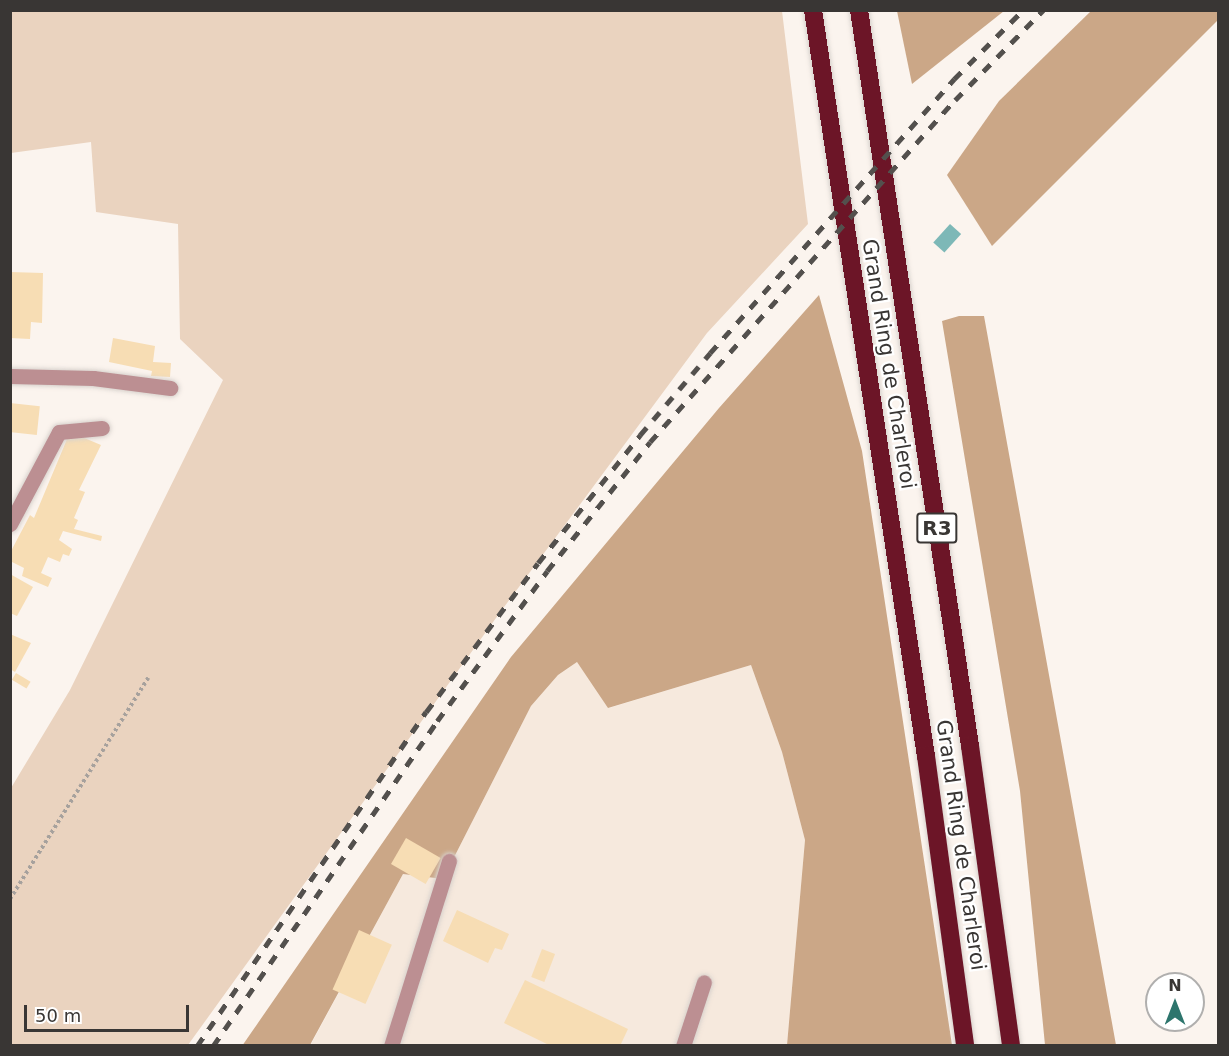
<!DOCTYPE html>
<html>
<head>
<meta charset="utf-8">
<style>
	body { margin:0 }
	#map { position:relative; width:1229px; height:1056px; overflow:hidden; background:#fbf4ee; font-family:"DejaVu Sans",sans-serif }
	div>[style] { position:absolute }
	[style*='--x'] { left:calc(var(--x)*1px); top:calc(var(--y)*1px); width:calc(var(--w)*1px); rotate:calc(var(--a)*1deg) }
	.built>* { inset:0; background:#f6e9dd }
	.green>* { inset:0; background:#ead3bf }
	.forest>* { inset:0; background:#cba787 }
	.water>* { inset:0; background:#7db8b7; transform-origin:0 0 }
	.building>* { inset:0; background:#f7ddb4; transform-origin:0 0 }
	.path>* { height:4px; margin-top:-2px; transform-origin:0; background:repeating-linear-gradient(90deg,#a6a19d 0 3px,transparent 0 6px) }
	.roads { filter:drop-shadow(0 0 2px #d8d2cd) drop-shadow(0 0 2px #d8d2cd) }
	.minor>* { height:15px; margin:-7.5px; padding:0 7.5px; transform-origin:7.5px; border-radius:7.5px; background:#bc8f92 }
	.highway>* { height:18px; margin:-9px; padding:0 9px; transform-origin:9px; border-radius:9px; background:#6c1527 }
	.rail>* { height:4.5px; margin-top:-2.25px; transform-origin:0; background:repeating-linear-gradient(90deg,#53504d 0 10px,transparent 0 20px) }
	span { translate:-50% -50%; white-space:nowrap; text-align:center; line-height:1.15; -webkit-text-stroke:4.5px #fff; paint-order:stroke }
	.shield-label span { padding:2px 4px; background:#fff; border:2px solid; border-radius:4px; -webkit-text-stroke-width:0 }
	.shield-label { font-size:20px; color:#393634; font-weight:700 }
	.street-label { font-size:21px; color:#393634 }
	.frame { position:absolute; inset:0; border:12px solid #393634; pointer-events:none }
	.north { position:absolute; left:1145px; top:972px; width:60px; height:60px; box-sizing:border-box; background:#fff; border:2px solid #b0afae; border-radius:50%; rotate:0deg; font-size:16px; font-weight:700; line-height:24px; text-align:center; color:#393634 }
	.north::after { content:''; display:block; margin:auto; width:21px; height:27px; background:#2d756d; clip-path:polygon(50% 0,100% 100%,50% 72%,0 100%) }
	.scale { position:absolute; left:24px; top:1005px; width:165px; height:27px; box-sizing:border-box; border:3px solid #393634; border-top:0; padding-left:8px; font-size:18px; line-height:21px; white-space:nowrap; color:#393634; -webkit-text-stroke:4px #fff; paint-order:stroke }
</style>
</head>
<body>
<div id="map">
	<div class="built">
		<div style="clip-path:polygon(577px 662px,609px 708px,751px 665px,782px 752px,805px 840px,787px 1045px,310px 1046px,403px 874px,443px 879px,531px 706px,558px 675px)"></div>
	</div>
	<div class="green">
		<div style="clip-path:polygon(11px 10px,782px 11px,808px 224px,707px 333px,496px 618px,188px 1045px,11px 1045px,11px 788px,70px 690px,223px 380px,180px 339px,178px 224px,96px 212px,91px 142px,11px 153px)"></div>
	</div>
	<div class="forest">
		<div style="clip-path:polygon(897px 11px,897px 10px,1004px 11px,912px 84px)"></div>
		<div style="clip-path:polygon(1091px 11px,1218px 11px,1218px 20px,992px 246px,947px 175px,999px 101px)"></div>
		<div style="clip-path:polygon(819px 295px,862px 451px,952px 1045px,787px 1045px,805px 840px,782px 752px,751px 665px,608px 708px,577px 662px,558px 675px,531px 706px,443px 879px,403px 874px,310px 1045px,242px 1046px,511px 657px,719px 408px)"></div>
		<div style="clip-path:polygon(959px 316px,984px 316px,1116px 1045px,1045px 1045px,1020px 791px,942px 321px)"></div>
	</div>
	<div class="water">
		<div style="left:950px;top:224px;width:15px;height:25px;rotate:42deg"></div>
	</div>
	<div class="building">
		<div style="clip-path:polygon(10px 272px,43px 273px,42px 323px,31px 322px,30px 339px,10px 338px)"></div>
		<div style="clip-path:polygon(113px 338px,155px 346px,153px 362px,171px 363px,170px 377px,151px 376px,152px 371px,109px 362px)"></div>
		<div style="left:10px;top:403px;width:30px;height:29px;rotate:6deg"></div>
		<div style="clip-path:polygon(70px 432px,101px 445px,79px 490px,85px 492px,74px 518px,78px 520px,74px 529px,102px 536px,101px 541px,63px 531px,59px 540px,72px 549px,69px 556px,63px 554px,60px 562px,48px 557px,41px 573px,52px 578px,48px 587px,22px 576px,24px 568px,10px 561px,10px 553px,30px 515px,34px 518px)"></div>
		<div style="clip-path:polygon(10px 574px,33px 587px,17px 616px,10px 613px)"></div>
		<div style="clip-path:polygon(10px 634px,31px 643px,15px 672px,10px 669px)"></div>
		<div style="left:16px;top:673px;width:17px;height:8px;rotate:31deg"></div>
		<div style="left:406px;top:838px;width:40px;height:30px;rotate:30deg"></div>
		<div style="clip-path:polygon(457px 910px,509px 934px,502px 950px,495px 948px,488px 963px,443px 941px)"></div>
		<div style="left:359px;top:930px;width:36px;height:65px;rotate:24deg"></div>
		<div style="left:542px;top:949px;width:14px;height:30px;rotate:21deg"></div>
		<div style="clip-path:polygon(525px 980px,628px 1029px,620px 1046px,551px 1046px,504px 1023px)"></div>
	</div>
	<div class="path">
		<div style="--x:10;--y:899;--w:261;--a:-58"></div>
	</div>
	<div class="roads">
		<div class="minor">
			<div style="--x:10;--y:376;--w:83;--a:1.4"></div>
			<div style="--x:93;--y:378;--w:78;--a:7.4"></div>
			<div style="--x:10;--y:524;--w:104;--a:-62"></div>
			<div style="--x:59;--y:432;--w:43;--a:-5.3"></div>
			<div style="--x:391;--y:1046;--w:194;--a:-72.6"></div>
			<div style="--x:683;--y:1046;--w:67;--a:-71.8"></div>
		</div>
		<div class="highway">
			<div style="--x:813;--y:10;--w:755;--a:81.39"></div>
			<div style="--x:926;--y:756;--w:293;--a:82.3"></div>
			<div style="--x:859;--y:10;--w:744;--a:81.42"></div>
			<div style="--x:970;--y:746;--w:303;--a:82.2"></div>
		</div>
	</div>
	<div class="rail">
		<div style="--x:197;--y:1046;--w:405;--a:-55.6"></div>
		<div style="--x:426;--y:712;--w:186;--a:-53.1"></div>
		<div style="--x:538;--y:563;--w:164;--a:-51.4"></div>
		<div style="--x:640;--y:435;--w:108;--a:-49.5"></div>
		<div style="--x:710;--y:353;--w:367;--a:-48.3"></div>
		<div style="--x:954;--y:79;--w:98;--a:-45"></div>
		<div style="--x:213;--y:1046;--w:395;--a:-55.4"></div>
		<div style="--x:437;--y:721;--w:186;--a:-53.7"></div>
		<div style="--x:547;--y:571;--w:165;--a:-51.4"></div>
		<div style="--x:650;--y:442;--w:458;--a:-48.3"></div>
		<div style="--x:955;--y:100;--w:126;--a:-45.6"></div>
	</div>
	<div class="shield-label">
		<span style="left:937px;top:528px">R3</span>
	</div>
	<div class="street-label">
		<span style="left:889px;top:364px;rotate:81deg">Grand Ring de Charleroi</span>
		<span style="left:961px;top:845px;rotate:82deg">Grand Ring de Charleroi</span>
	</div>
	<div class="frame"></div>
	<div class="north">N</div>
	<div class="scale">50 m</div>
</div>
</body>
</html>
